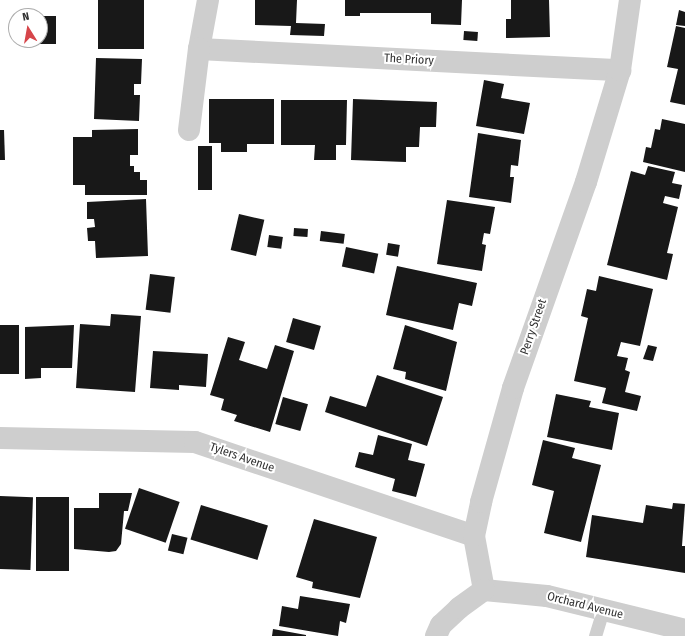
<!DOCTYPE html>
<html>
<head>
<meta charset="utf-8">
<style>
	body { margin:0 }
	#map { position:relative; width:685px; height:636px; overflow:hidden; background:#fff; font-family:"Fira Sans Condensed",sans-serif }
	div>[style] { position:absolute }
	[style*='--x'] { left:calc(var(--x)*1px); top:calc(var(--y)*1px); width:calc(var(--w)*1px); rotate:calc(var(--a)*1deg) }
	.building>* { inset:0; background:#181818; transform-origin:0 0 }
	.lane>* { height:13px; margin:-6.5px; padding:0 6.5px; transform-origin:6.5px; border-radius:6.5px; background:#cecece }
	.street>* { height:22px; margin:-11px; padding:0 11px; transform-origin:11px; border-radius:11px; background:#cecece }
	span { translate:-50% -50%; white-space:nowrap; text-align:center; line-height:1.15; -webkit-text-stroke:4px #fff; paint-order:stroke }
	.street-label { font-size:12px; color:#313131 }
	.north { position:absolute; left:8px; top:8px; width:40px; height:40px; box-sizing:border-box; background:#fff; border:1px solid #adadad; border-radius:50%; rotate:349deg; font-size:11px; font-weight:700; line-height:16px; text-align:center; color:#313131 }
	.north::after { content:''; display:block; margin:auto; width:14px; height:18px; background:#d6454a; clip-path:polygon(50% 0,100% 100%,50% 72%,0 100%) }
</style>
</head>
<body>
<div id="map">
	<div class="building">
		<div style="left:98px;top:0;width:46px;height:49px"></div>
		<div style="clip-path:polygon(255px 0,297px 0,296px 23px,325px 24px,324px 36px,290px 35px,291px 26px,255px 25px)"></div>
		<div style="clip-path:polygon(345px 0,462px 0,461px 25px,431px 24px,431px 13px,360px 13px,360px 16px,345px 16px)"></div>
		<div style="clip-path:polygon(511px 0,549px 0,550px 37px,506px 38px,506px 19px,511px 19px)"></div>
		<div style="clip-path:polygon(679px 10px,685px 12px,685px 26px,676px 25px)"></div>
		<div style="left:40px;top:16px;width:16px;height:28px"></div>
		<div style="clip-path:polygon(676px 26px,685px 28px,685px 105px,670px 102px,678px 69px,667px 67px)"></div>
		<div style="left:464px;top:31px;width:14px;height:9px;rotate:4deg"></div>
		<div style="clip-path:polygon(96px 58px,142px 59px,141px 84px,134px 84px,134px 95px,140px 95px,139px 121px,94px 119px)"></div>
		<div style="clip-path:polygon(484px 80px,504px 84px,501px 98px,530px 103px,524px 134px,476px 126px)"></div>
		<div style="clip-path:polygon(209px 99px,274px 99px,274px 144px,247px 144px,247px 152px,221px 152px,221px 143px,209px 143px)"></div>
		<div style="clip-path:polygon(353px 99px,437px 102px,436px 127px,420px 127px,419px 147px,406px 147px,406px 162px,351px 160px)"></div>
		<div style="clip-path:polygon(281px 100px,347px 100px,346px 145px,336px 145px,336px 160px,314px 160px,315px 145px,281px 145px)"></div>
		<div style="clip-path:polygon(662px 119px,685px 124px,685px 172px,643px 162px,646px 147px,651px 148px,655px 129px,660px 130px)"></div>
		<div style="clip-path:polygon(138px 129px,138px 155px,130px 155px,130px 166px,134px 166px,134px 172px,140px 172px,140px 180px,147px 180px,147px 195px,85px 195px,85px 185px,73px 185px,73px 137px,92px 137px,92px 130px)"></div>
		<div style="clip-path:polygon(0 130px,4px 130px,5px 160px,0 160px)"></div>
		<div style="clip-path:polygon(478px 133px,521px 140px,518px 166px,511px 165px,510px 177px,514px 177px,511px 203px,469px 197px)"></div>
		<div style="left:198px;top:146px;width:14px;height:44px"></div>
		<div style="clip-path:polygon(648px 166px,675px 172px,672px 183px,682px 185px,679px 199px,665px 196px,663px 203px,678px 207px,667px 253px,673px 254px,667px 280px,607px 265px,631px 171px,645px 175px)"></div>
		<div style="clip-path:polygon(146px 199px,148px 256px,96px 258px,95px 241px,88px 241px,87px 228px,95px 227px,94px 219px,87px 219px,87px 202px)"></div>
		<div style="clip-path:polygon(447px 200px,495px 207px,490px 234px,484px 233px,482px 244px,486px 245px,482px 271px,437px 264px)"></div>
		<div style="left:239px;top:214px;width:26px;height:37px;rotate:13deg"></div>
		<div style="left:294px;top:228px;width:14px;height:8px;rotate:4deg"></div>
		<div style="left:321px;top:231px;width:24px;height:10px;rotate:7deg"></div>
		<div style="left:269px;top:235px;width:14px;height:12px;rotate:8deg"></div>
		<div style="left:388px;top:243px;width:12px;height:12px;rotate:9deg"></div>
		<div style="left:346px;top:247px;width:33px;height:20px;rotate:12deg"></div>
		<div style="clip-path:polygon(397px 266px,477px 283px,472px 306px,459px 303px,453px 330px,386px 315px)"></div>
		<div style="left:150px;top:274px;width:25px;height:36px;rotate:7deg"></div>
		<div style="clip-path:polygon(599px 276px,653px 289px,640px 346px,621px 342px,617px 356px,628px 358px,625px 370px,630px 372px,625px 392px,641px 396px,637px 411px,602px 403px,606px 388px,574px 381px,588px 318px,581px 316px,587px 289px,596px 291px)"></div>
		<div style="clip-path:polygon(111px 314px,141px 316px,135px 392px,76px 388px,80px 324px,110px 326px)"></div>
		<div style="left:293px;top:318px;width:29px;height:25px;rotate:16deg"></div>
		<div style="left:0;top:325px;width:19px;height:49px"></div>
		<div style="clip-path:polygon(74px 325px,72px 368px,41px 368px,41px 378px,25px 379px,25px 327px)"></div>
		<div style="clip-path:polygon(405px 325px,457px 342px,446px 391px,405px 379px,406px 372px,393px 369px)"></div>
		<div style="clip-path:polygon(228px 337px,245px 342px,239px 360px,267px 369px,275px 345px,294px 351px,270px 432px,234px 421px,237px 415px,221px 410px,224px 399px,210px 395px)"></div>
		<div style="clip-path:polygon(648px 345px,657px 347px,653px 361px,643px 359px)"></div>
		<div style="clip-path:polygon(153px 351px,208px 354px,206px 387px,179px 385px,179px 390px,150px 388px)"></div>
		<div style="clip-path:polygon(377px 375px,443px 397px,427px 446px,325px 412px,330px 396px,366px 407px)"></div>
		<div style="clip-path:polygon(556px 394px,591px 401px,589px 407px,619px 413px,612px 450px,547px 437px)"></div>
		<div style="left:283px;top:397px;width:26px;height:28px;rotate:16deg"></div>
		<div style="clip-path:polygon(378px 435px,412px 444px,408px 460px,425px 464px,416px 497px,392px 491px,395px 479px,355px 467px,359px 452px,373px 455px)"></div>
		<div style="clip-path:polygon(543px 440px,575px 448px,572px 458px,601px 465px,581px 542px,544px 533px,554px 491px,532px 485px)"></div>
		<div style="left:139px;top:488px;width:43px;height:43px;rotate:19deg"></div>
		<div style="clip-path:polygon(99px 493px,132px 493px,128px 511px,124px 511px,121px 544px,116px 551px,109px 552px,74px 549px,74px 508px,99px 508px)"></div>
		<div style="left:0;top:496px;width:33px;height:73px;rotate:2deg"></div>
		<div style="left:36px;top:497px;width:33px;height:74px"></div>
		<div style="clip-path:polygon(673px 503px,685px 504px,682px 546px,685px 546px,685px 573px,586px 557px,592px 515px,643px 523px,646px 505px,672px 509px)"></div>
		<div style="left:201px;top:505px;width:70px;height:36px;rotate:17deg"></div>
		<div style="clip-path:polygon(314px 519px,377px 537px,360px 598px,312px 588px,313px 582px,296px 577px)"></div>
		<div style="left:172px;top:534px;width:16px;height:17px;rotate:14deg"></div>
		<div style="clip-path:polygon(300px 596px,350px 604px,346px 623px,340px 621px,338px 636px,279px 626px,282px 606px,298px 609px)"></div>
		<div style="clip-path:polygon(273px 629px,306px 635px,306px 636px,272px 636px)"></div>
	</div>
	<div class="lane">
		<div style="--x:595;--y:636;--w:27;--a:-73"></div>
	</div>
	<div class="street">
		<div style="--x:208;--y:0;--w:50;--a:100.4"></div>
		<div style="--x:199;--y:49;--w:422;--a:2.9"></div>
		<div style="--x:189;--y:130;--w:82;--a:-83"></div>
		<div style="--x:0;--y:438;--w:195;--a:1.2"></div>
		<div style="--x:195;--y:442;--w:294;--a:18.6"></div>
		<div style="--x:484;--y:590;--w:55;--a:-100.5"></div>
		<div style="--x:474;--y:536;--w:35;--a:-78"></div>
		<div style="--x:481;--y:502;--w:118;--a:-74.3"></div>
		<div style="--x:513;--y:388;--w:219;--a:-70.5"></div>
		<div style="--x:586;--y:182;--w:117;--a:-73.1"></div>
		<div style="--x:620;--y:70;--w:71;--a:-81.9"></div>
		<div style="--x:484;--y:590;--w:63;--a:5.4"></div>
		<div style="--x:547;--y:596;--w:142;--a:13.8"></div>
		<div style="--x:436;--y:636;--w:12;--a:-66"></div>
		<div style="--x:441;--y:625;--w:25;--a:-43"></div>
		<div style="--x:459;--y:608;--w:31;--a:-36"></div>
	</div>
	<div class="street-label">
		<span style="left:409px;top:60px;rotate:3deg">The Priory</span>
		<span style="left:534px;top:327px;rotate:-71deg">Perry Street</span>
		<span style="left:242px;top:458px;rotate:19deg">Tylers Avenue</span>
		<span style="left:585px;top:606px;rotate:14deg">Orchard Avenue</span>
	</div>
	<div class="north">N</div>
</div>
</body>
</html>
